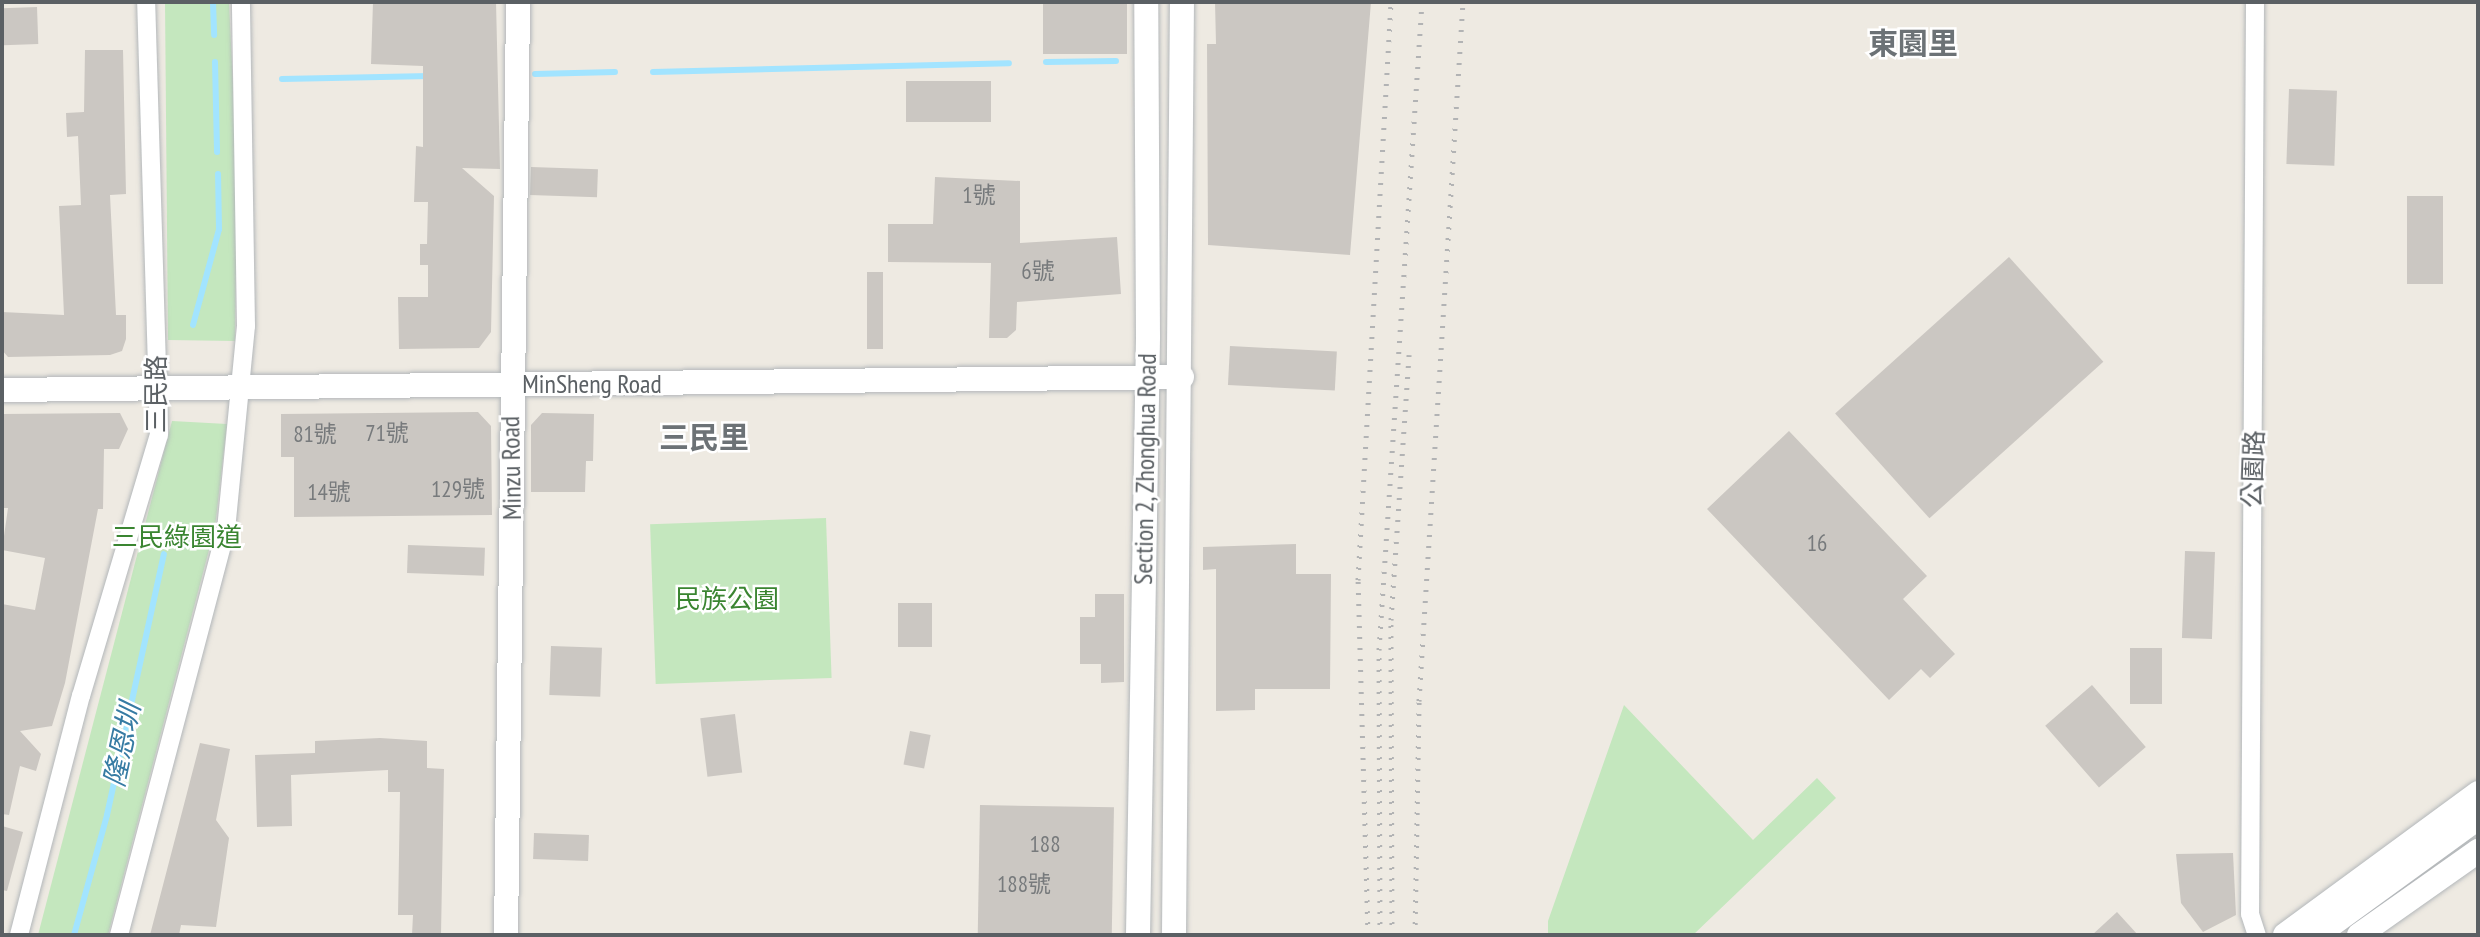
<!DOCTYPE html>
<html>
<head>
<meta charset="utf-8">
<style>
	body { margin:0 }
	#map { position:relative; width:2480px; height:937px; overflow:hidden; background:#eeeae2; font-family:"PT Sans Narrow","Noto Sans TC",sans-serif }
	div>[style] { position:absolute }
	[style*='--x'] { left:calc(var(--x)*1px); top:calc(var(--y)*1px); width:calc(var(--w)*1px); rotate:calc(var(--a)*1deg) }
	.green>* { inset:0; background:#c4e7be; transform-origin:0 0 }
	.stream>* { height:6px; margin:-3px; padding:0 3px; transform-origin:3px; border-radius:3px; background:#a2e4ff }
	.building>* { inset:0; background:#cbc7c2; transform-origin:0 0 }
	.roads { filter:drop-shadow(0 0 2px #b3b7ba) drop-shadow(0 0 2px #b3b7ba) }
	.street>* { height:18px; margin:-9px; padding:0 9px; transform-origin:9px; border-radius:9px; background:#fff }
	.secondary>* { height:24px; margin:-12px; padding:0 12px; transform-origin:12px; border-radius:12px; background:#fff }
	.rail>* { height:5px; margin-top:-2.5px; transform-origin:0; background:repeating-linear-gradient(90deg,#b2b3b4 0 2px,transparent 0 11px) }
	span { translate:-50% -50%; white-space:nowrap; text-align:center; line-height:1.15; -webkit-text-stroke:5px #fff; paint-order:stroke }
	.number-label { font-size:23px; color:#777a7c }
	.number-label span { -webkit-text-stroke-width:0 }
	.street-label { font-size:26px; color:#5b6064 }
	.park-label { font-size:26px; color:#3a8531 }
	.water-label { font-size:28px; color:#367ba3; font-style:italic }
	.quarter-label { font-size:30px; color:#6c7276; font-weight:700 }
	.frame { position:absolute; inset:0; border:4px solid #5b6064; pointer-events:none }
</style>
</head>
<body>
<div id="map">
	<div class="green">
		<div style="clip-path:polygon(165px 2px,229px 2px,237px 170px,235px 341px,168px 340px)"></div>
		<div style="clip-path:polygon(172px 421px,227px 424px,215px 527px,108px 935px,38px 935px)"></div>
		<div style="left:826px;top:518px;width:160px;height:176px;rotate:88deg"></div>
		<div style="clip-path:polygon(1624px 705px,1753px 840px,1817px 778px,1836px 798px,1693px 935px,1548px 935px,1548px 921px)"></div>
	</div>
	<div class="stream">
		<div style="--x:213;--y:2;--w:33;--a:88"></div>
		<div style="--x:215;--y:62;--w:90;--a:88.7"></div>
		<div style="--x:1046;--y:62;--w:70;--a:-0.8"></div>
		<div style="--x:653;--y:72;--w:356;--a:-1.4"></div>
		<div style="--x:535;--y:74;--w:80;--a:-1.4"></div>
		<div style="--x:282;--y:79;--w:148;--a:-1.2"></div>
		<div style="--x:193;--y:325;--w:99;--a:-74.8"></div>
		<div style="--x:219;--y:229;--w:55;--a:-91"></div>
		<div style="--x:74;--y:935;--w:124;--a:-74.6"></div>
		<div style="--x:107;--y:815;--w:267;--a:-77.7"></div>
	</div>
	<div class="building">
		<div style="clip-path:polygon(373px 2px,496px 2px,500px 169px,462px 168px,494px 196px,491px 332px,479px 348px,399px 349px,398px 297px,428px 297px,428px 265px,420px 265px,420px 244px,427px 244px,428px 202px,414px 202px,416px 146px,423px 147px,423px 66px,371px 64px)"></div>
		<div style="left:1043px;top:2px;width:84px;height:52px"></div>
		<div style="clip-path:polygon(1215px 2px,1371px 2px,1350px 255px,1208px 245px,1207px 44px,1216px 44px)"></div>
		<div style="left:37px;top:7px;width:37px;height:35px;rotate:88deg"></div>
		<div style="clip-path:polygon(85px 50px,123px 50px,126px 194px,110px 195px,116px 315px,126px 315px,126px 339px,122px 351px,110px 355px,8px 357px,2px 350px,2px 312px,64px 315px,59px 206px,81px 205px,78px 136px,67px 137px,66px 113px,84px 112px)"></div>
		<div style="left:906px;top:81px;width:85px;height:41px"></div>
		<div style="left:2289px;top:89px;width:48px;height:75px;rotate:2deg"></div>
		<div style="left:531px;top:167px;width:67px;height:28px;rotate:2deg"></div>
		<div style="clip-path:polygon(935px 177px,1020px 181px,1020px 243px,1117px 237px,1121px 294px,1017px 302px,1016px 330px,1007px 338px,989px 338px,991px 263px,888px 262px,888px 224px,933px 224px)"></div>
		<div style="left:2407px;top:196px;width:36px;height:88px"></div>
		<div style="left:2009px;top:257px;width:141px;height:234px;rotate:48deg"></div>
		<div style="left:867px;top:272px;width:16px;height:77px"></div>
		<div style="left:1230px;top:346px;width:107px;height:39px;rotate:3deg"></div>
		<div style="clip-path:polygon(478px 412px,491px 426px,492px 515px,294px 517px,294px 457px,281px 457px,281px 414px)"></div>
		<div style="clip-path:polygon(120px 413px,128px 429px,119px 449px,104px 449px,103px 509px,98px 509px,65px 683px,52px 726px,20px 731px,41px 754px,36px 771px,20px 766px,9px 815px,2px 814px,2px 604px,35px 610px,45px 558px,2px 550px,8px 508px,2px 508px,2px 414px)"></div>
		<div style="clip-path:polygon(542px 413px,594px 414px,593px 461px,586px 461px,585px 492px,531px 492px,531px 425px)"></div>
		<div style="clip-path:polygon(1789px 431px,1927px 576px,1903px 599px,1955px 654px,1930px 678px,1921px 669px,1889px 700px,1707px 509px)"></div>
		<div style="clip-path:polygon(1296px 544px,1296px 574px,1331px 574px,1330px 689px,1255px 689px,1255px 710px,1216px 711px,1216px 569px,1203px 570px,1203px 547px)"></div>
		<div style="left:408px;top:545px;width:77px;height:28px;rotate:2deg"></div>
		<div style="left:2185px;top:551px;width:30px;height:87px;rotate:2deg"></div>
		<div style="clip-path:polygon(1095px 594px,1124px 594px,1124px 682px,1101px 683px,1101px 664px,1080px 664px,1080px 617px,1095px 617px)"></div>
		<div style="left:898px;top:603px;width:34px;height:44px"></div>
		<div style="left:551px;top:646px;width:51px;height:49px;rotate:2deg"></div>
		<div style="left:2130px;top:648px;width:32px;height:56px"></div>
		<div style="left:2092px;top:685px;width:82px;height:62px;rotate:49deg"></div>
		<div style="left:735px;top:714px;width:59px;height:35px;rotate:83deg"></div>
		<div style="left:910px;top:731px;width:21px;height:34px;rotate:11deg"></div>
		<div style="clip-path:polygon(380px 738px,427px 741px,427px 768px,444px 769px,441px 935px,412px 935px,413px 915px,398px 915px,400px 792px,388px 792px,388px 770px,291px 775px,292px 826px,257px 827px,255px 755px,315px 753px,315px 741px)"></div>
		<div style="clip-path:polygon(200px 743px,230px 749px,216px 820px,229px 838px,216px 927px,181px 925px,179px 935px,150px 935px)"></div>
		<div style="left:980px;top:805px;width:134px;height:130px;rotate:1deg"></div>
		<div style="clip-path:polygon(2px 826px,23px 832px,7px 891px,2px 890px)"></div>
		<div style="left:534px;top:833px;width:55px;height:26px;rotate:2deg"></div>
		<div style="clip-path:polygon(2233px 853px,2236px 915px,2203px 932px,2181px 903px,2176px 854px)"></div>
		<div style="clip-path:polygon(2117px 912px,2138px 935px,2092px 935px)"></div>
	</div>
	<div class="roads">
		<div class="street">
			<div style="--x:2255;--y:2;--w:912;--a:90.31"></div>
			<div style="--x:2250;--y:914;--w:22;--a:72"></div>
			<div style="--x:19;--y:935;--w:247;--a:-75.5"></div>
			<div style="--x:81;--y:696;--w:272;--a:-73.4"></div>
			<div style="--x:159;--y:435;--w:433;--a:-91.7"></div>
			<div style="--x:119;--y:935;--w:419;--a:-75.2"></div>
			<div style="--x:226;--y:530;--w:205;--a:-84.4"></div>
			<div style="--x:246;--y:326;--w:324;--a:-90.9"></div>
		</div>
		<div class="secondary">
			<div style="--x:2;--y:390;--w:1180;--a:-0.63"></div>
			<div style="--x:506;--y:935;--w:933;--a:-89.26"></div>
			<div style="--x:1138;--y:935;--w:598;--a:-89.04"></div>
			<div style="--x:1148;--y:337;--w:335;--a:-90.3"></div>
			<div style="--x:1174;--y:935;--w:933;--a:-89.51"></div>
			<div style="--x:2285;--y:935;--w:240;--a:-36.3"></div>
			<div style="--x:2317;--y:935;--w:199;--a:-36"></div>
			<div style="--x:2359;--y:935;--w:146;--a:-35.2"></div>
		</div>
	</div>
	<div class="rail">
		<div style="--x:1368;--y:935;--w:355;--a:-91.6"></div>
		<div style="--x:1358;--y:580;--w:579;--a:-86.73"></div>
		<div style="--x:1380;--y:935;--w:285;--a:-90.2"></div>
		<div style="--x:1379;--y:650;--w:649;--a:-86.2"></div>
		<div style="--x:1392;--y:935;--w:315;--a:-90.2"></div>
		<div style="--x:1391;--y:620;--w:266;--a:-86.1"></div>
		<div style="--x:1415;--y:935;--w:234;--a:-89"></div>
		<div style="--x:1419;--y:701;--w:700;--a:-86.4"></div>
	</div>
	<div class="number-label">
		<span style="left:979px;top:195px">1號</span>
		<span style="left:1038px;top:271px">6號</span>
		<span style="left:387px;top:433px">71號</span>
		<span style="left:315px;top:434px">81號</span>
		<span style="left:458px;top:489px">129號</span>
		<span style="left:329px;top:492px">14號</span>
		<span style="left:1817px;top:543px">16</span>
		<span style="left:1045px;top:844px">188</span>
		<span style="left:1024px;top:884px">188號</span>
	</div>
	<div class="street-label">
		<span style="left:592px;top:384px">MinSheng Road</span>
		<span style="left:156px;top:394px;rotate:-90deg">三民路</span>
		<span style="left:511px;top:468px;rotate:-91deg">Minzu Road</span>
		<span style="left:1145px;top:469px;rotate:-89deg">Section 2, Zhonghua Road</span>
		<span style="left:2253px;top:469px;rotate:-88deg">公園路</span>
	</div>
	<div class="park-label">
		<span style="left:177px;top:537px">三民綠園道</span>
		<span style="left:727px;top:599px">民族公園</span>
	</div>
	<div class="water-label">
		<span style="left:122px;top:745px;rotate:-78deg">隆恩圳</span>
	</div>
	<div class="quarter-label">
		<span style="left:1913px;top:43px">東園里</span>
		<span style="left:704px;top:437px">三民里</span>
	</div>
	<div class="frame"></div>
</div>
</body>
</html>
